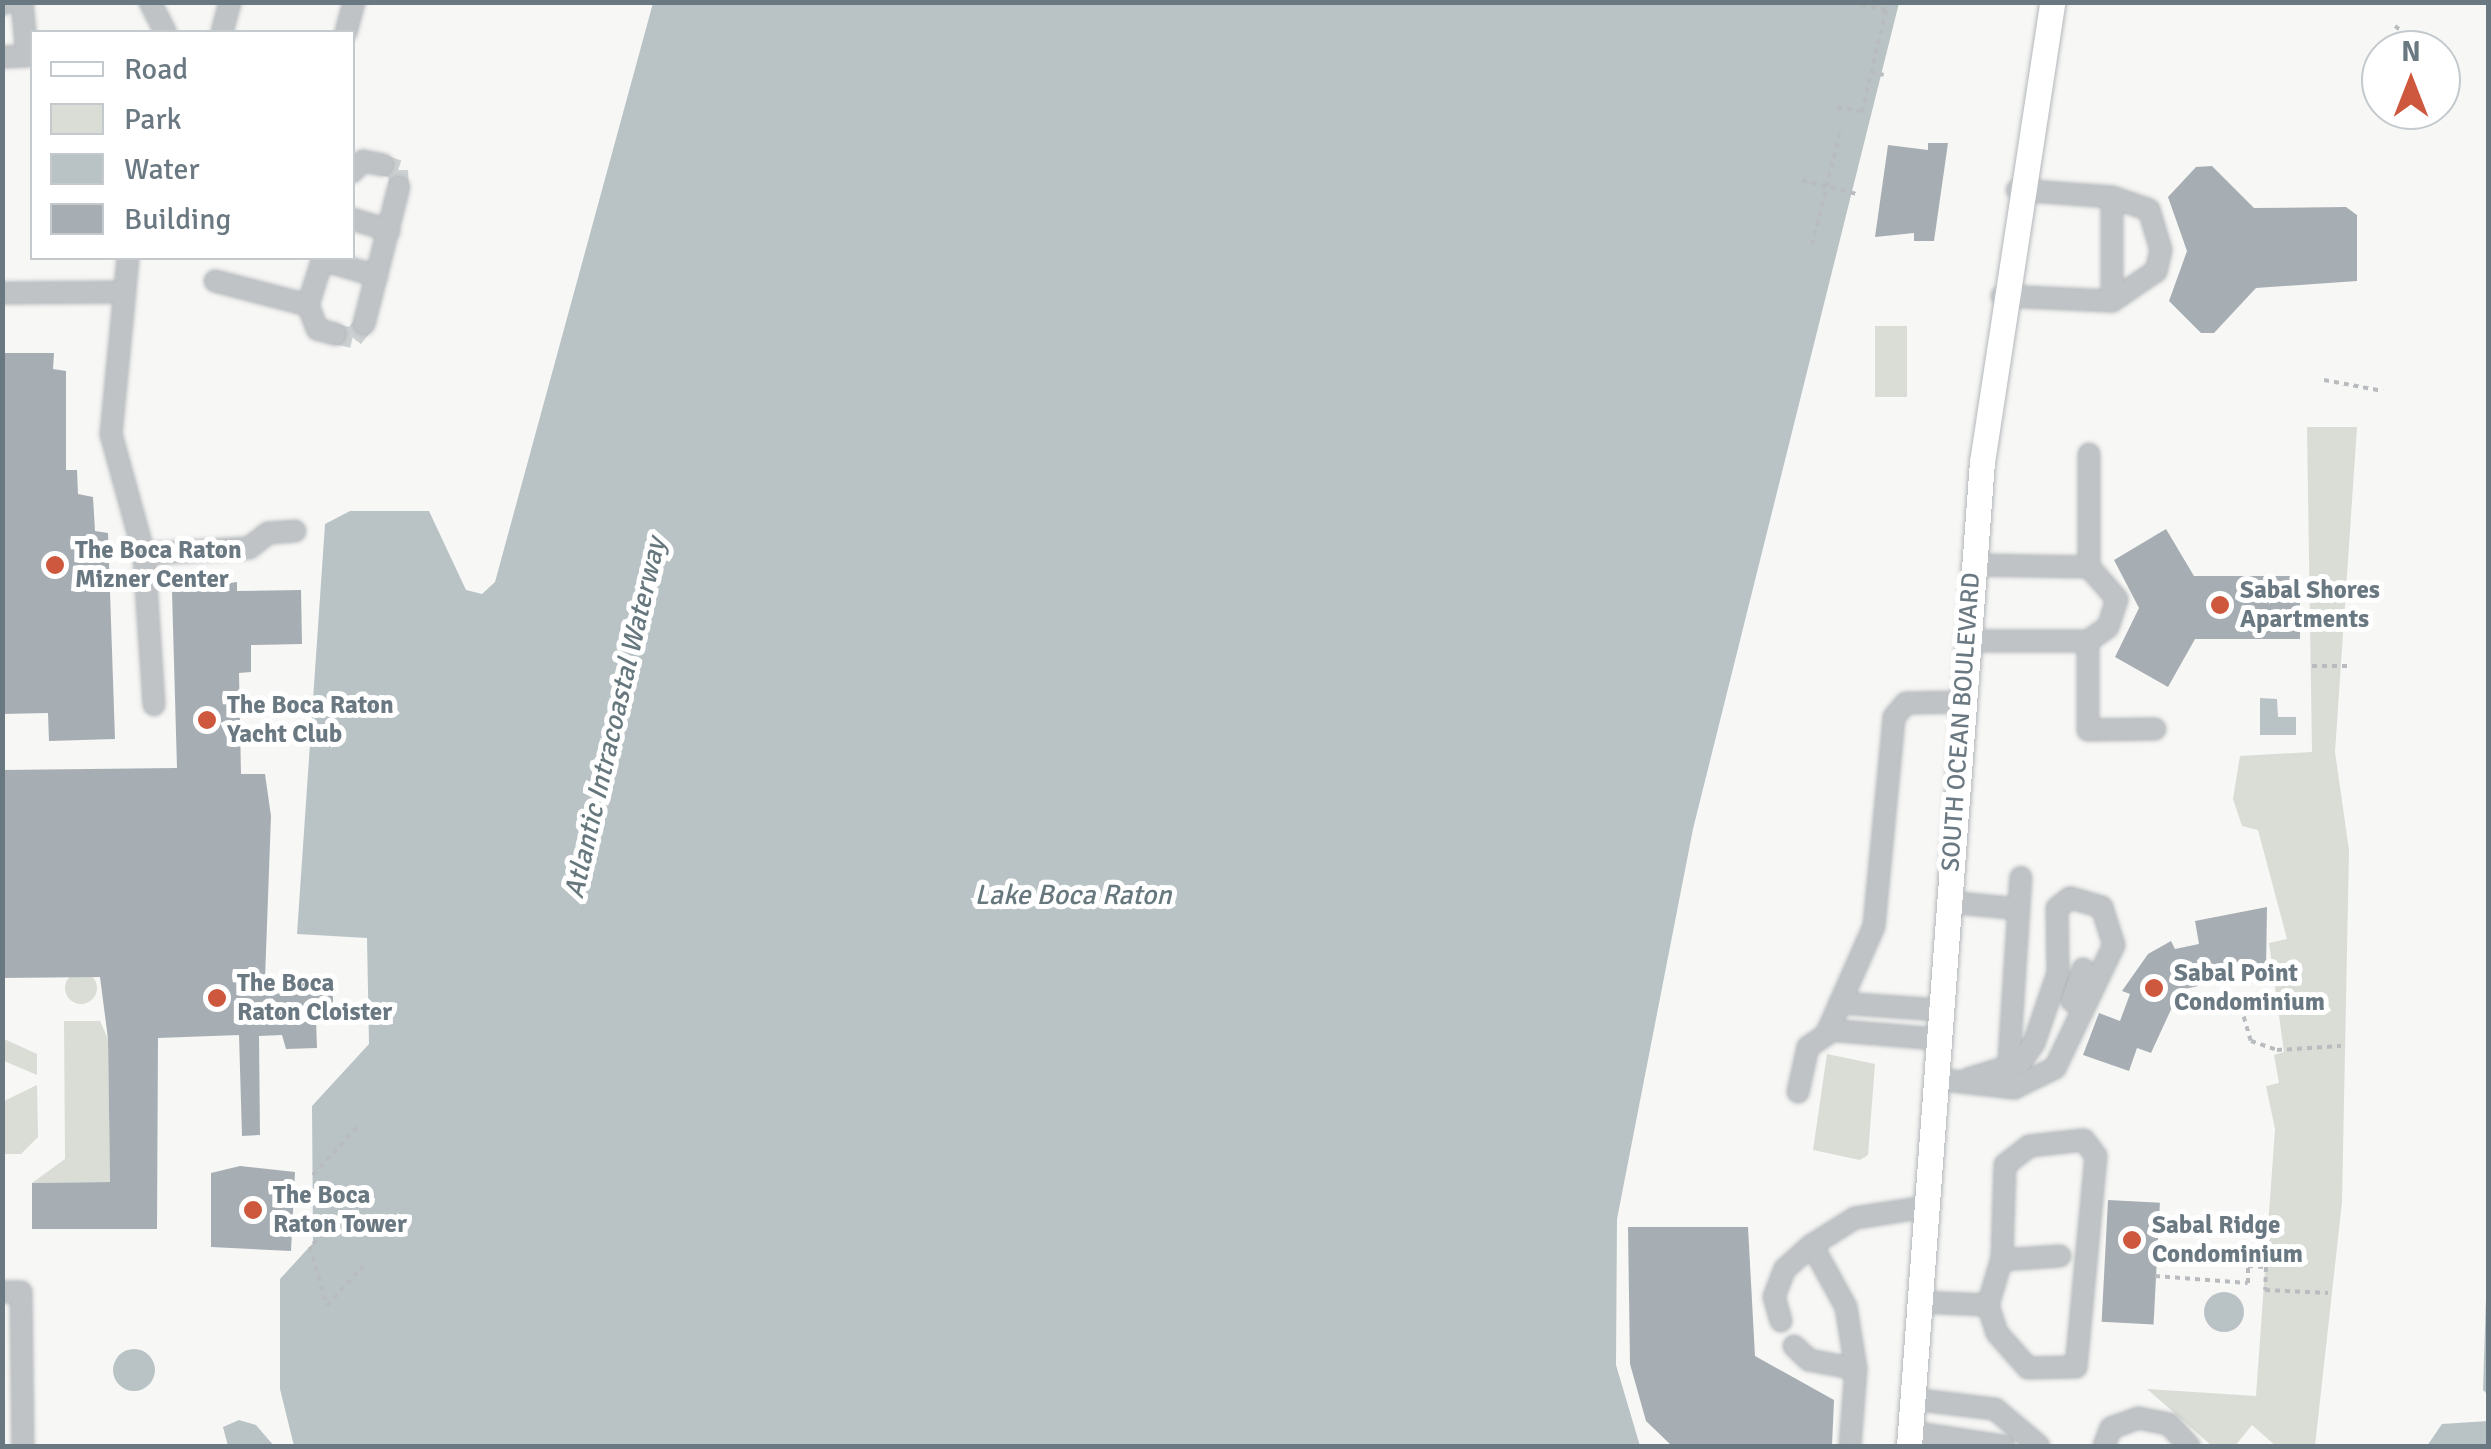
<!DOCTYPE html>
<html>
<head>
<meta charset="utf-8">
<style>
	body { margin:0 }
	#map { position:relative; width:2491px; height:1449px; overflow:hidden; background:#f7f7f5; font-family:Signika,sans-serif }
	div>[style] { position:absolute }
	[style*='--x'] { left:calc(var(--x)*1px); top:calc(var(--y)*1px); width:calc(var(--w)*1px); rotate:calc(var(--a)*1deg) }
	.green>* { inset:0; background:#d9ddd6; transform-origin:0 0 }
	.round { border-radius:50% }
	.water>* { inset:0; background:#b9c3c6 }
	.building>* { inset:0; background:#a7aeb3; transform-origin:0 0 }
	.minor-tunnel>* { height:20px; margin-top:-10px; transform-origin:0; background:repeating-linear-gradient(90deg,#cdd1d2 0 20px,transparent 0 30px) }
	.path>* { height:4px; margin-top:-2px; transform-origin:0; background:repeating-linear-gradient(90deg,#b9bcbe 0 5px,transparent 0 10px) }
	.roads { filter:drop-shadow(0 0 2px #b3b7ba) drop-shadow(0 0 2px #b3b7ba) }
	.minor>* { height:20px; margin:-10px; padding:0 10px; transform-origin:10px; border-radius:10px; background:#bfc3c6 }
	.major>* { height:25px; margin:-12.5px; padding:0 12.5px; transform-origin:12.5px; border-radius:12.5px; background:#fff }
	.dots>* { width:28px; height:28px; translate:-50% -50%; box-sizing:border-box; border:5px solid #fff; border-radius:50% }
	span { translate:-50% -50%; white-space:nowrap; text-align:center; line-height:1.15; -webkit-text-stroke:10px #fff; paint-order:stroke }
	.poi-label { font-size:25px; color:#6a7882; font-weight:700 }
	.left { translate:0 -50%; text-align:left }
	.street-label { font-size:25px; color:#6a7882 }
	.water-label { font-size:28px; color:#66787e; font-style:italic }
	.frame { position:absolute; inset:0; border:5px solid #6a7882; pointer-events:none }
	.legend { position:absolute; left:30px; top:30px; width:325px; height:230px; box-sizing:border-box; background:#fff; border:2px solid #c3c9cd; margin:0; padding:12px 18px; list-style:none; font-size:30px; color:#6a7882 }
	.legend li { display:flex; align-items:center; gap:20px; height:50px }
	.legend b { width:50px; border:2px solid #c3c9cd }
	.north { position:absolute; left:2361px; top:30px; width:100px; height:100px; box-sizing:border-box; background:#fff; border:2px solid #c3c9cd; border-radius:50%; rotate:0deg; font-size:28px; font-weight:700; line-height:40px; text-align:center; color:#6a7882 }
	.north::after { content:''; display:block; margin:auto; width:35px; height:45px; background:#ce583e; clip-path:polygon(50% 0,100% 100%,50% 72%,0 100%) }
</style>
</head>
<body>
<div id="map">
	<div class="green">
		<div style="left:1875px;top:326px;width:32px;height:71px"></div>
		<div style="clip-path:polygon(2307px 427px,2357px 427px,2335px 752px,2349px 850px,2342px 1202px,2315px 1446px,2276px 1446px,2252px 1425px,2235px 1446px,2212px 1446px,2147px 1389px,2256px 1396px,2275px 1129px,2266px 1086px,2279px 1083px,2274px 1055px,2284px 1052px,2269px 943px,2287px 939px,2258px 830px,2242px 826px,2233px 799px,2240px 756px,2312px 752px)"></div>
		<div class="round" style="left:65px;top:972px;width:32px;height:32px"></div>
		<div style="clip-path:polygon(64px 1021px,100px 1021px,108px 1039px,110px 1182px,32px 1183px,65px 1159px)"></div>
		<div style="clip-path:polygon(2px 1038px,37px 1054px,37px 1075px,4px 1061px)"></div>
		<div style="clip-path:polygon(1827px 1054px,1875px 1064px,1868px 1155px,1860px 1160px,1813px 1150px)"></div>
		<div style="clip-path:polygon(37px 1085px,38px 1137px,21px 1154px,3px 1154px,4px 1101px)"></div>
	</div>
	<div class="water">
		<div style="clip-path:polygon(653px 3px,1899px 3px,1693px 829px,1617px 1219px,1616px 1365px,1640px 1446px,294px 1446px,280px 1389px,280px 1279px,313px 1243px,312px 1106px,369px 1044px,367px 938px,297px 934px,325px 524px,350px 511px,429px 511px,466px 590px,482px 594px,495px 582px)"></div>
		<div style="clip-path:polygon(2260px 698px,2277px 699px,2278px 717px,2296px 717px,2296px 735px,2260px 735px)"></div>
		<div style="clip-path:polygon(2488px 1236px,2488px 1395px,2483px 1390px)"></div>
		<div class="round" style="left:2204px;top:1292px;width:40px;height:40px"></div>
		<div class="round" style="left:113px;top:1349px;width:42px;height:42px"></div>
		<div style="clip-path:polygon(239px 1420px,256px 1425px,274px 1446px,228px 1446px,223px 1427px)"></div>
		<div style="clip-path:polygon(2488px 1421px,2488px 1446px,2427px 1446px,2442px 1424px)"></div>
	</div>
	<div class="building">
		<div style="clip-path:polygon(1928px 143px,1948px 143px,1934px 241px,1914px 241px,1914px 233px,1875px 237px,1888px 145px,1928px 150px)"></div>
		<div style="clip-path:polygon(2212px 166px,2254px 208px,2346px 207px,2357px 215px,2357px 281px,2256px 288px,2214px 333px,2201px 333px,2169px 301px,2187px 251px,2168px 197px,2196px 167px)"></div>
		<div style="clip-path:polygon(2px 353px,54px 353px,53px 369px,66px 371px,66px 470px,77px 470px,78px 494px,93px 497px,95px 531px,108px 533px,115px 739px,49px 741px,48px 713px,2px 714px)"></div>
		<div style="clip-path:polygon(2166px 529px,2194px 576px,2300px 576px,2300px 639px,2195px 639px,2168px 687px,2115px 657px,2139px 608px,2114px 560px)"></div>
		<div style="clip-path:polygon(237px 582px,237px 591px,301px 590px,302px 644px,251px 645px,251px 672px,239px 673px,241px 774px,265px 774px,271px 816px,265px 979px,333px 975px,333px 1017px,316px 1019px,317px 1048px,286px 1049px,282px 1035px,259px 1036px,260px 1135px,242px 1136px,239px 1035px,158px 1038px,157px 1229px,32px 1229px,32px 1183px,110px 1182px,108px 1039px,100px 977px,2px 978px,2px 770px,177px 768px,172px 592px)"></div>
		<div style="clip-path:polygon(2267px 907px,2266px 971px,2180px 990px,2151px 1053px,2137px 1048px,2129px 1071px,2083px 1055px,2099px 1013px,2120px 1021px,2130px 994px,2122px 991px,2148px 954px,2171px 941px,2175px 949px,2199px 944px,2195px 921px)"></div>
		<div style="clip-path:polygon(240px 1166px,295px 1172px,291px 1251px,211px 1247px,211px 1173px)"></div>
		<div style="left:2108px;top:1200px;width:52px;height:122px;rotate:3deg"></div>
		<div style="clip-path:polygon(1628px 1227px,1748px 1227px,1755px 1356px,1834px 1400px,1832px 1446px,1672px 1446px,1646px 1421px,1630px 1364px)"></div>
	</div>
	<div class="minor-tunnel">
		<div style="--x:383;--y:165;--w:16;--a:18"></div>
		<div style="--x:398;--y:170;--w:17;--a:87"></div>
		<div style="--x:335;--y:334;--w:18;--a:13"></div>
		<div style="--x:353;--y:338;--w:18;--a:-52"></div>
	</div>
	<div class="path">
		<div style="--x:2395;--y:26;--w:33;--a:38"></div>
		<div style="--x:1871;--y:72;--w:13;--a:13"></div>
		<div style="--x:1837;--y:107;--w:25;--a:11"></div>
		<div style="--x:1862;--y:112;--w:105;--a:-76.8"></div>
		<div style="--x:1886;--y:10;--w:24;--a:-168"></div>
		<div style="--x:1802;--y:180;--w:57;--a:14.3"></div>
		<div style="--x:1812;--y:245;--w:120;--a:-76"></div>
		<div style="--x:2324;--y:380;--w:60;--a:10.6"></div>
		<div style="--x:2312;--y:666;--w:35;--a:0"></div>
		<div style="--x:2176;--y:995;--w:22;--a:47"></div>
		<div style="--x:2191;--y:1011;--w:50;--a:-4.6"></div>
		<div style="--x:2241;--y:1007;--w:35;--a:74"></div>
		<div style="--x:2251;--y:1041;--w:28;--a:19"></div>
		<div style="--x:2277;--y:1050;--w:64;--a:-3.6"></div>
		<div style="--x:313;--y:1175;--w:68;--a:-47.4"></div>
		<div style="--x:313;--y:1244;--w:66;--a:-44.4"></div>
		<div style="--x:310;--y:1247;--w:61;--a:73.9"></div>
		<div style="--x:327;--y:1306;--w:54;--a:-48"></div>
		<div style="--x:2155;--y:1276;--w:93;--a:4.3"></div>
		<div style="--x:2248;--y:1283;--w:17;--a:-90"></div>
		<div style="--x:2248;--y:1266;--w:18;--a:3"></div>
		<div style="--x:2266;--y:1267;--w:23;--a:92"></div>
		<div style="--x:2265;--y:1290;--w:63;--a:2.7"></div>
	</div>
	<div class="roads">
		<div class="minor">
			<div style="--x:150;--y:2;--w:34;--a:63"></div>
			<div style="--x:2;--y:4;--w:5;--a:-22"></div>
			<div style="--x:222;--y:32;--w:31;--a:-75"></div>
			<div style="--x:346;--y:32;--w:31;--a:-75"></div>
			<div style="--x:2;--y:57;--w:25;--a:-2"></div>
			<div style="--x:27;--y:56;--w:54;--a:-95.3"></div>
			<div style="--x:352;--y:172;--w:16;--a:-45"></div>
			<div style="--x:363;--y:161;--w:20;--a:11"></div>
			<div style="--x:2112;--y:197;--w:39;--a:19"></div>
			<div style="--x:2149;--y:210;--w:42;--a:73.3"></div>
			<div style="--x:2161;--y:250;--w:22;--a:103"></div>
			<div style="--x:2156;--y:271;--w:53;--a:145.7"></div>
			<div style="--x:352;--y:219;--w:39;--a:17"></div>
			<div style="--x:128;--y:258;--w:177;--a:95.5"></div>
			<div style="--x:111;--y:434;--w:124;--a:74.6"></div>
			<div style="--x:144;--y:554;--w:151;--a:86.2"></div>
			<div style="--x:323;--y:258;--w:49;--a:107.7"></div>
			<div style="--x:308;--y:305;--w:26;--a:69"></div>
			<div style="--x:317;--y:329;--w:19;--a:16"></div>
			<div style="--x:322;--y:260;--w:57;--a:16.2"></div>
			<div style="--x:215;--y:281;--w:96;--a:14.5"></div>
			<div style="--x:2;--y:293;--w:121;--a:-0.5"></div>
			<div style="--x:2002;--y:296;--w:110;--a:2.6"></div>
			<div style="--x:2112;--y:301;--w:104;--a:-90"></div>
			<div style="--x:2112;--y:197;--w:95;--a:-175.8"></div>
			<div style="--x:364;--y:324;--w:141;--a:-75.7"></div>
			<div style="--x:2089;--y:454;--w:113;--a:90"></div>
			<div style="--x:144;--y:554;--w:105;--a:-3.3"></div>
			<div style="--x:249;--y:548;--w:24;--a:-38"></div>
			<div style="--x:268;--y:533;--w:27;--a:-4"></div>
			<div style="--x:1967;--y:641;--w:121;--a:0"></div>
			<div style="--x:2088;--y:641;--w:24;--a:-35"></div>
			<div style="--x:2108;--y:627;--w:29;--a:-72"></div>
			<div style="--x:2117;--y:599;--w:43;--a:-131.2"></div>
			<div style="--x:2089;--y:567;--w:116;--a:-179"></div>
			<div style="--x:2088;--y:641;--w:89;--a:90"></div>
			<div style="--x:2088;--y:730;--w:67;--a:-0.9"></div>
			<div style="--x:1948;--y:902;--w:71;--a:5.6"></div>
			<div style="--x:2072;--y:1001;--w:34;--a:-71"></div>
			<div style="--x:1840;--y:1003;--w:100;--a:4"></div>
			<div style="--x:1828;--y:1030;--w:110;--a:4.7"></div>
			<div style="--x:2008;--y:1076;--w:199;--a:-86.3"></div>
			<div style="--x:1935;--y:1079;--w:80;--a:6.5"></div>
			<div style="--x:2014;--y:1088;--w:46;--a:-26"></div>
			<div style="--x:2055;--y:1068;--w:136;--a:-64.4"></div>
			<div style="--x:2114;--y:945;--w:40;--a:-108"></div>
			<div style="--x:2102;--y:907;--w:33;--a:-164"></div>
			<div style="--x:2070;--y:898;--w:16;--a:142"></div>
			<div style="--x:2057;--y:908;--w:65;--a:89.1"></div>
			<div style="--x:2058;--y:973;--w:74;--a:108.9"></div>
			<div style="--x:2034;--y:1043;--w:24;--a:125"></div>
			<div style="--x:2020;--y:1063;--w:54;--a:162.9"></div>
			<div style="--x:1798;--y:1092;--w:46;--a:-77.5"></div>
			<div style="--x:1808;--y:1047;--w:22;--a:-34"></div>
			<div style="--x:1826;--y:1035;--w:119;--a:-66.2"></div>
			<div style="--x:1874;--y:926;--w:210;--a:-84.5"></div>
			<div style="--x:1894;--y:717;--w:18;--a:-49"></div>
			<div style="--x:1906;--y:703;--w:56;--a:-1"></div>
			<div style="--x:1812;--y:1245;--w:71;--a:61.3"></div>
			<div style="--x:1846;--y:1307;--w:63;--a:80.8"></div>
			<div style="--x:1856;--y:1369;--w:77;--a:94.5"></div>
			<div style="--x:2001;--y:1260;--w:59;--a:-3.9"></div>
			<div style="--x:2;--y:1292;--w:19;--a:0"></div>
			<div style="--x:21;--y:1292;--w:154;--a:89.3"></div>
			<div style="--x:1919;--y:1302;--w:69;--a:2.5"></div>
			<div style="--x:1988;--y:1305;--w:49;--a:-73.4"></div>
			<div style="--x:2002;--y:1258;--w:93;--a:-88.2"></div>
			<div style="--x:2005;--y:1165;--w:31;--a:-38"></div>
			<div style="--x:2029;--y:1146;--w:55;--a:-6.2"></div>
			<div style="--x:2084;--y:1140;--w:20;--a:53"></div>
			<div style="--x:2096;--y:1156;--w:212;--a:95.4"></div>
			<div style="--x:2076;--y:1367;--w:48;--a:178.8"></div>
			<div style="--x:2028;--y:1368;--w:47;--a:-131.5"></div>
			<div style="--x:1997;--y:1333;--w:29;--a:-108"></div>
			<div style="--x:1781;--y:1321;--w:25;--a:-106"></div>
			<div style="--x:1774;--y:1297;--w:30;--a:-69"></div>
			<div style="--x:1785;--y:1269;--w:36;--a:-42"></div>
			<div style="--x:1812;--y:1245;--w:51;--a:-32.1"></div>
			<div style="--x:1855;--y:1218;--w:72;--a:-8.8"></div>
			<div style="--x:1794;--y:1346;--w:21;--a:43"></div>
			<div style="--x:1809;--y:1360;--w:48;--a:10.8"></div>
			<div style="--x:1912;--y:1399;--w:84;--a:6.9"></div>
			<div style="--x:1995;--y:1409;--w:57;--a:40.1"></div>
			<div style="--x:1910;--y:1432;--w:95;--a:8.5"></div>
			<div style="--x:2104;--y:1446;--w:19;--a:-69"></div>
			<div style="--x:2111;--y:1428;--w:29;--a:-20"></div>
			<div style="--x:2138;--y:1418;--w:32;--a:11"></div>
			<div style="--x:2169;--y:1424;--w:30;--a:48"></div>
		</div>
		<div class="major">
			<div style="--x:1909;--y:1446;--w:987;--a:-85.76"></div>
			<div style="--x:1982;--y:462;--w:465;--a:-81.3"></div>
		</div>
	</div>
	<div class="dots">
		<div style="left:55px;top:565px;background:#ce583e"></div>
		<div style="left:2220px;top:605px;background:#ce583e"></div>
		<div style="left:207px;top:720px;background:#ce583e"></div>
		<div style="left:2154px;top:988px;background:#ce583e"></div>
		<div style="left:217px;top:998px;background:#ce583e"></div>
		<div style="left:253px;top:1210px;background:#ce583e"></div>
		<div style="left:2132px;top:1240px;background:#ce583e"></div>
	</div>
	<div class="poi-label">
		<span class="left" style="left:75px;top:565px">The Boca Raton<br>Mizner Center</span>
		<span class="left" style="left:2240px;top:605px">Sabal Shores<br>Apartments</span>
		<span class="left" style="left:227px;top:720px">The Boca Raton<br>Yacht Club</span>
		<span class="left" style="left:2174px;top:988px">Sabal Point<br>Condominium</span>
		<span class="left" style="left:237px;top:998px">The Boca<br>Raton Cloister</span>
		<span class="left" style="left:273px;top:1210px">The Boca<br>Raton Tower</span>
		<span class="left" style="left:2152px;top:1240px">Sabal Ridge<br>Condominium</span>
	</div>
	<div class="street-label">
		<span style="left:1961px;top:722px;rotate:-86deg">SOUTH OCEAN BOULEVARD</span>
	</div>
	<div class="water-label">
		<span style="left:615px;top:718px;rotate:-77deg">Atlantic Intracoastal Waterway</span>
		<span style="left:1073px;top:895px">Lake Boca Raton</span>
	</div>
	<div class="frame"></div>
	<ul class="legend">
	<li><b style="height:12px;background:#fff"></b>Road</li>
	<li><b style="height:28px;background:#d9ddd6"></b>Park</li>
	<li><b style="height:28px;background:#b9c3c6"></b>Water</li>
	<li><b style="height:28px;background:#a7aeb3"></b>Building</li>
	</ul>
	<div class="north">N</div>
</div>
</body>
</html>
